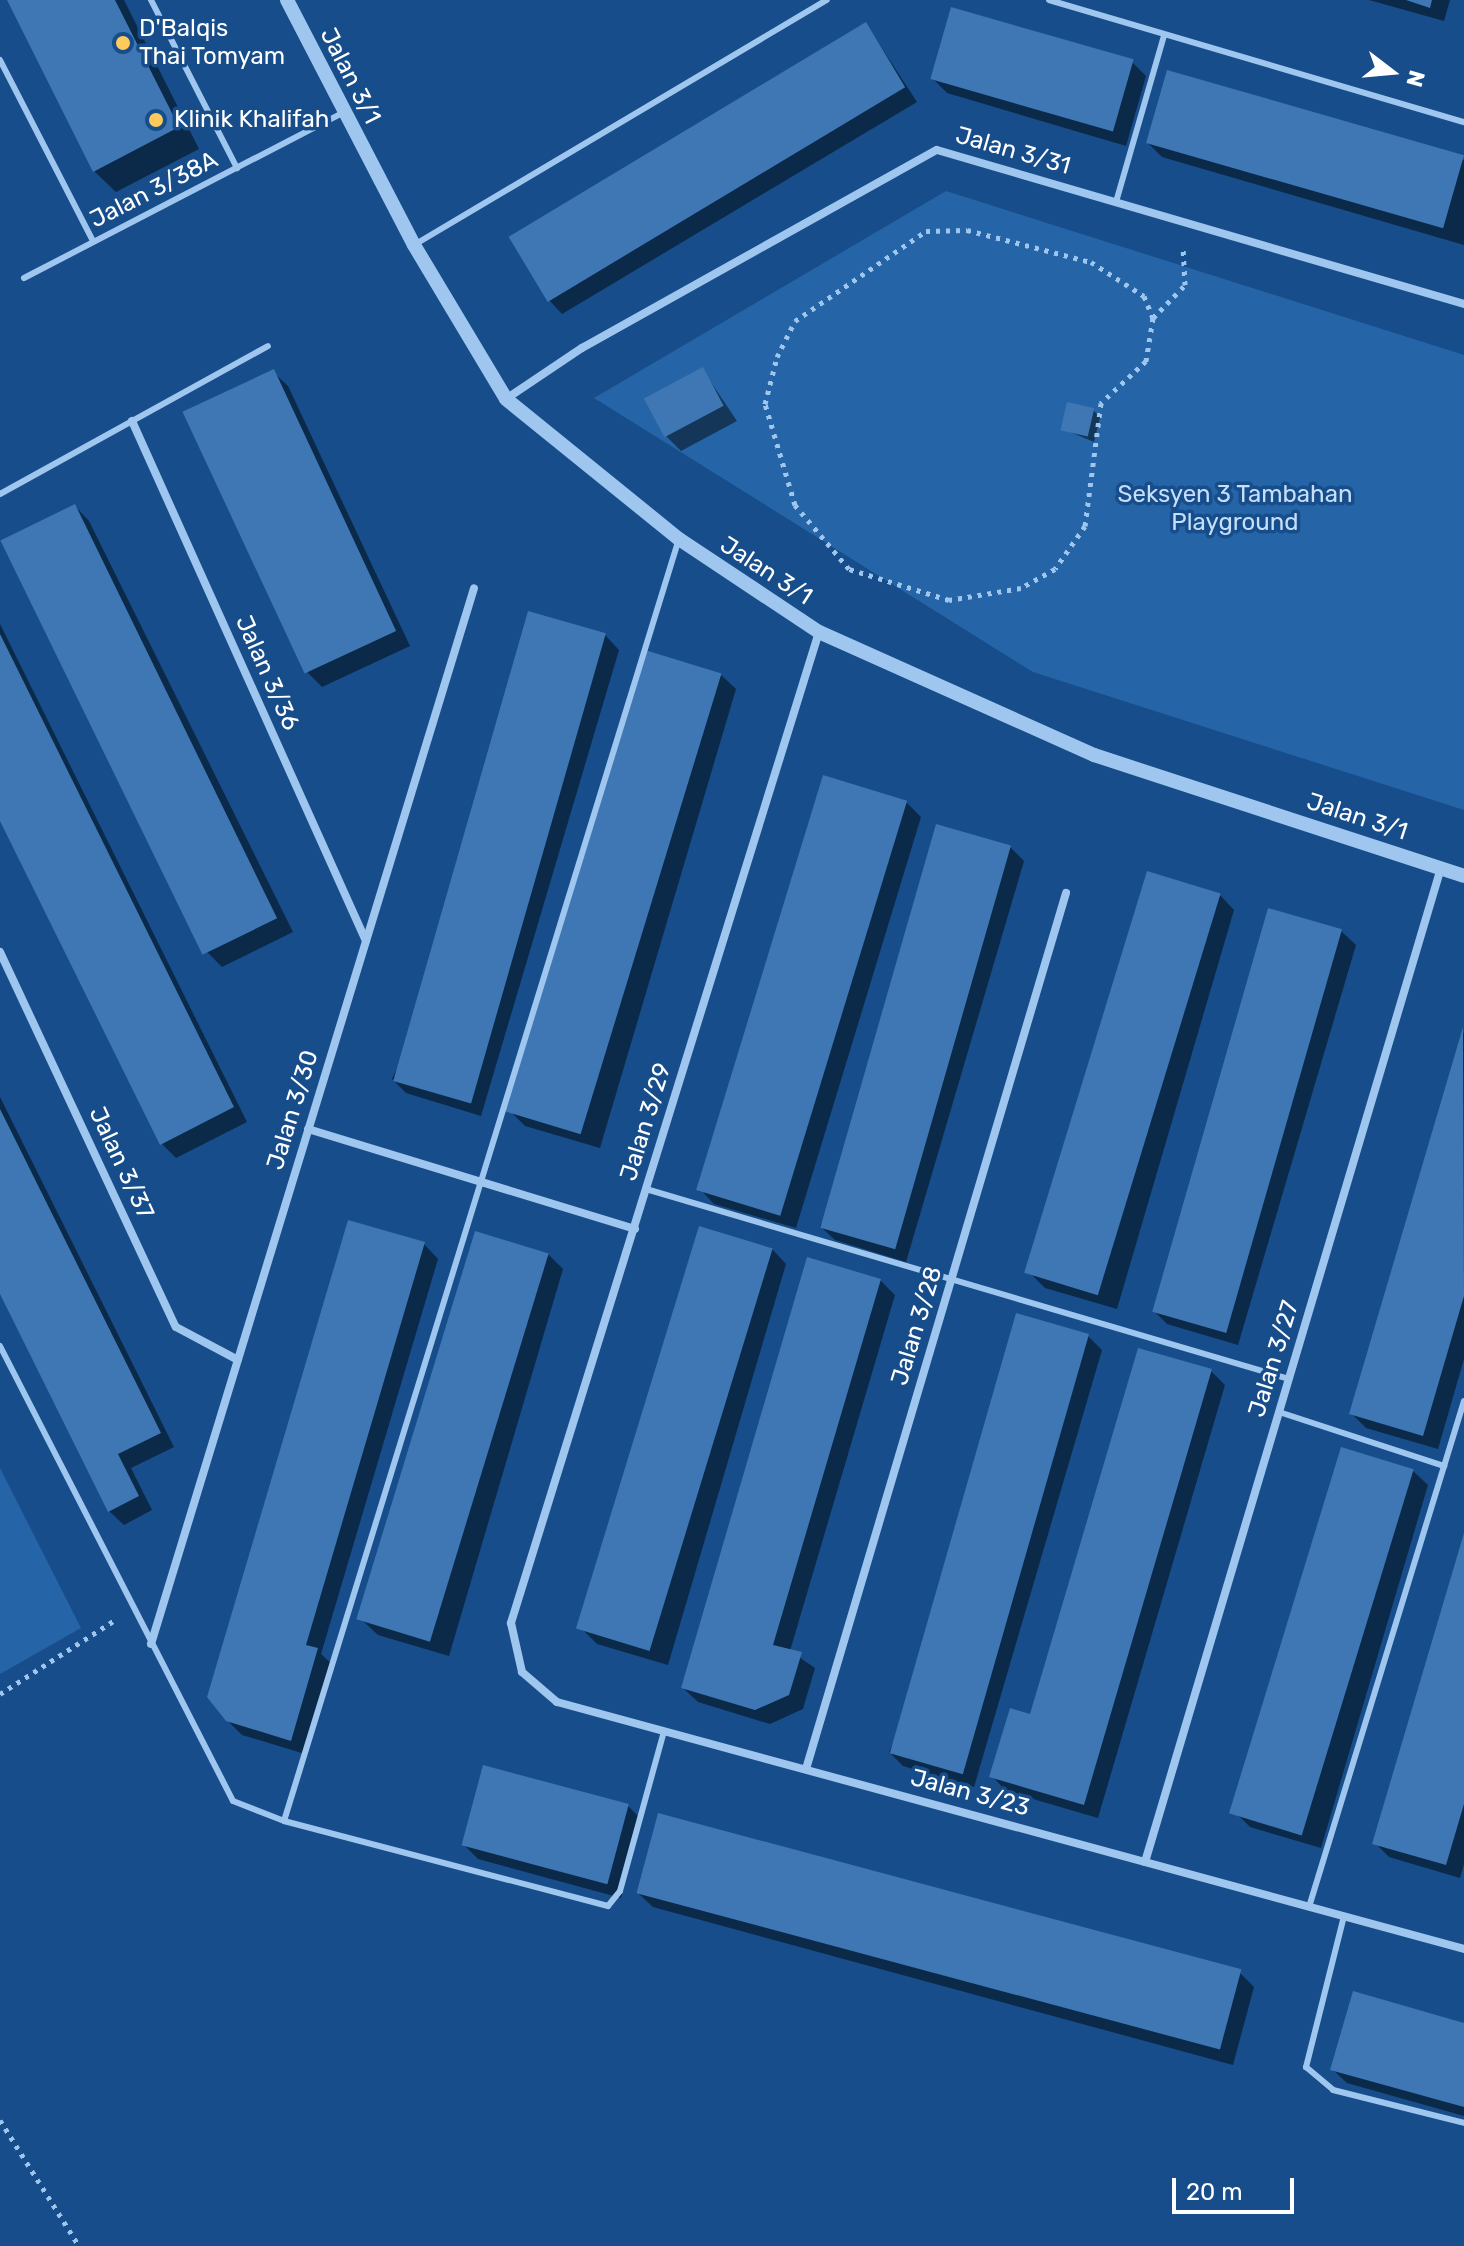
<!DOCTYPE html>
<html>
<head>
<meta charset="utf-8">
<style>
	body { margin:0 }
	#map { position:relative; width:1464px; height:2246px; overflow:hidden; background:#164d8a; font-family:Rubik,sans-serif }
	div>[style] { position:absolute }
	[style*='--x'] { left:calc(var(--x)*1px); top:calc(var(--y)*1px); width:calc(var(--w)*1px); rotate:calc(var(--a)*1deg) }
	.green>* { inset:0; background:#2565a7 }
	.shadow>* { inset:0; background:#0007 }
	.building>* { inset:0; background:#3e77b3; transform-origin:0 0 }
	.path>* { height:5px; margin-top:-2.5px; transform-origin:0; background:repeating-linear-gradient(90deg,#9fc6ef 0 4px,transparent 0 10px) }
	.service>* { height:6px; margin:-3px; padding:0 3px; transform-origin:3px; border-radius:3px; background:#9fc6ef }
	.minor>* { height:8px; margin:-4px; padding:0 4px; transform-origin:4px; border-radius:4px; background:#9fc6ef }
	.tertiary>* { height:14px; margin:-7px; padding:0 7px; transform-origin:7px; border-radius:7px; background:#9fc6ef }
	.dots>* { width:22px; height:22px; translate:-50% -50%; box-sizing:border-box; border:4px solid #164d8a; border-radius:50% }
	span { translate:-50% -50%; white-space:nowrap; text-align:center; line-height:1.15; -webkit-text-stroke:7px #164d8a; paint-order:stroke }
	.poi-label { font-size:24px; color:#fff }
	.left { translate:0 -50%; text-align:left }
	.street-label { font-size:24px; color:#fff }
	.park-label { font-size:24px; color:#c5dffb }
	.north { position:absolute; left:1352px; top:32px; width:80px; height:80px; -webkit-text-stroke:6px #164d8a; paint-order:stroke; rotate:106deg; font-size:22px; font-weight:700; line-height:32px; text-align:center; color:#fff }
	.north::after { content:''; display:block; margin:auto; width:28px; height:36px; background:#fff; clip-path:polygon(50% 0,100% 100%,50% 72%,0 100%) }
	.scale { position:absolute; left:1172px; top:2178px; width:122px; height:36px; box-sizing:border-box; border:4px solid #fff; border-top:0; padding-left:10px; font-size:24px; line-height:28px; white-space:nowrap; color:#fff; -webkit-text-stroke:6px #164d8a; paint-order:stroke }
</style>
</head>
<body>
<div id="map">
	<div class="green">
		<div style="clip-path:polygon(946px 191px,1464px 355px,1464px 810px,1033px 672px,594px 398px)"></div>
		<div style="clip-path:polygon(0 1468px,81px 1628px,0 1674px)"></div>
	</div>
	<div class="shadow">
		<div style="clip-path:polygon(9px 0,124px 0,199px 149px,116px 192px,94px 171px)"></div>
		<div style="clip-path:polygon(1369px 0,1450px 0,1444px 21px)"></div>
		<div style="clip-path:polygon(866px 24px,917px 102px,562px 314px,548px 299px,510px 236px)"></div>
		<div style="clip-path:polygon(1132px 62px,1146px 76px,1126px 146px,947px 93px,932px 78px)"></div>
		<div style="clip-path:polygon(1147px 142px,1464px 160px,1464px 245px,1162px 157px)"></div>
		<div style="clip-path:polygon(702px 369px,737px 421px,681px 451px,666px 436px)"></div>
		<div style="clip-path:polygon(273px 372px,288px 386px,410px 646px,322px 687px,308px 673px)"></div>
		<div style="clip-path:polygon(1093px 410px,1100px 417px,1094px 442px,1063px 429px)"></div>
		<div style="clip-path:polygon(75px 506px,89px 521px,293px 932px,222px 967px,208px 953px)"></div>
		<div style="clip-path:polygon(0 624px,247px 1122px,176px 1158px,162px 1144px,0 816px)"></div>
		<div style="clip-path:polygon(605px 635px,619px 650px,481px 1116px,406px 1093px,392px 1079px)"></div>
		<div style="clip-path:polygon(721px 675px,736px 689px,600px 1148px,525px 1126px,511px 1112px)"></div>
		<div style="clip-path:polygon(906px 802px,921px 817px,796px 1228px,714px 1204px,700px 1189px)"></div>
		<div style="clip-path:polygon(1010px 847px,1024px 861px,906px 1262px,835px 1240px,820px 1226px)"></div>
		<div style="clip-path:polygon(1220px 895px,1234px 910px,1117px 1309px,1045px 1288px,1031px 1274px)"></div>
		<div style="clip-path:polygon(1341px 931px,1356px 945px,1238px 1345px,1167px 1324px,1153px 1310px)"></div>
		<div style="clip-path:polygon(1464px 1031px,1464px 1359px,1438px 1449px,1366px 1428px,1352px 1414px)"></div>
		<div style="clip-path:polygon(0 1097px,174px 1447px,131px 1468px,152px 1510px,124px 1525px,109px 1511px,0 1290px)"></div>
		<div style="clip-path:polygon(424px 1244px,438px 1259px,321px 1654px,332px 1664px,305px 1754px,242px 1735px,227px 1720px)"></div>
		<div style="clip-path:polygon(772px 1249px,786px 1264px,668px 1665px,597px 1644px,582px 1629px)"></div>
		<div style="clip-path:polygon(548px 1254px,563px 1269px,449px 1656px,378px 1635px,363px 1621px)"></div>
		<div style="clip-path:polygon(880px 1280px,895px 1295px,790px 1651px,815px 1668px,803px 1709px,770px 1724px,698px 1702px,683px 1688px)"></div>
		<div style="clip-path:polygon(1088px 1336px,1102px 1350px,974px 1787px,903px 1766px,889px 1752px)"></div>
		<div style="clip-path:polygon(1211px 1371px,1225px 1385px,1098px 1818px,1006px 1791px,992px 1776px,1031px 1717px)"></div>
		<div style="clip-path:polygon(1413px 1471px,1428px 1485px,1321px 1848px,1250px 1827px,1236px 1813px)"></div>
		<div style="clip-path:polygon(1464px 1538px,1464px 1864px,1460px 1878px,1389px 1857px,1375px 1843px)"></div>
		<div style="clip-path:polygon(628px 1806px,642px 1820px,621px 1898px,478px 1859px,464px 1845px)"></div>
		<div style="clip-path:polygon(638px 1893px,1240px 1973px,1254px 1987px,1233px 2065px,653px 1907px)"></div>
		<div style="clip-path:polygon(1464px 2025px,1464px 2116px,1347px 2083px,1332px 2069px)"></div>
	</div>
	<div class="building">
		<div style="clip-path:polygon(7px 0,115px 0,179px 127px,93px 172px)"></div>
		<div style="clip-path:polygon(1406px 0,1432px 0,1430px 8px)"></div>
		<div style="left:951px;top:7px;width:190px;height:75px;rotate:16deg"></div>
		<div style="left:866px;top:22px;width:76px;height:417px;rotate:59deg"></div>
		<div style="left:1167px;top:70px;width:309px;height:76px;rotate:16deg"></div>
		<div style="left:703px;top:367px;width:44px;height:67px;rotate:62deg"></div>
		<div style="left:274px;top:369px;width:289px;height:101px;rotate:65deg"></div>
		<div style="left:1067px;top:402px;width:28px;height:29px;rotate:13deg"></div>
		<div style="left:75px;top:504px;width:461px;height:83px;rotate:64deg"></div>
		<div style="left:528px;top:611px;width:81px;height:489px;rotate:16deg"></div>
		<div style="clip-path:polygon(0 634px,234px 1107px,160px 1145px,0 821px)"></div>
		<div style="left:645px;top:650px;width:80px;height:482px;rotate:17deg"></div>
		<div style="left:823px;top:775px;width:88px;height:434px;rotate:17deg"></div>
		<div style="left:936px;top:824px;width:78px;height:420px;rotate:16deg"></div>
		<div style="left:1147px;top:871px;width:77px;height:420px;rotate:17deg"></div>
		<div style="left:1268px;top:908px;width:77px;height:420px;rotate:16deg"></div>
		<div style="clip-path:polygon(1463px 1027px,1464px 1296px,1423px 1436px,1349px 1414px)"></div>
		<div style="clip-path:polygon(0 1109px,161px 1433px,118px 1454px,139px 1496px,108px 1512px,0 1294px)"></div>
		<div style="clip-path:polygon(348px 1220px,425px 1242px,306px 1645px,318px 1648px,291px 1741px,226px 1721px,207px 1697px)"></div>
		<div style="left:699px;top:1226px;width:77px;height:421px;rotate:17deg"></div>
		<div style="left:475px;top:1231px;width:77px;height:406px;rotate:17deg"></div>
		<div style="clip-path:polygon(807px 1257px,881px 1279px,773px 1645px,802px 1652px,789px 1695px,755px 1710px,681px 1688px)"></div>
		<div style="left:1016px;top:1313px;width:76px;height:458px;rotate:16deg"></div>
		<div style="clip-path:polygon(1138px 1348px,1212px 1369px,1084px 1805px,989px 1777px,1010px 1708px,1030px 1714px)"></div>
		<div style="left:1341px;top:1447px;width:76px;height:383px;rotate:17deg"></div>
		<div style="clip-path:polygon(1464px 1533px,1464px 1804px,1446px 1865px,1372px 1844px)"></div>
		<div style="left:483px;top:1765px;width:151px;height:83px;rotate:15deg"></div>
		<div style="left:658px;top:1813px;width:604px;height:83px;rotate:15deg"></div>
		<div style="clip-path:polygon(1353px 1991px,1464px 2023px,1464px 2107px,1330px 2070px)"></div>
	</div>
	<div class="path">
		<div style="--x:1153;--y:318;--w:44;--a:99.2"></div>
		<div style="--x:1146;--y:361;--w:62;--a:137"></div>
		<div style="--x:1101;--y:403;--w:124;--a:97.4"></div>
		<div style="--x:1085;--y:526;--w:52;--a:124.9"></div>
		<div style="--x:1055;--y:569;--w:39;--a:151"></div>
		<div style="--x:1021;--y:588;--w:73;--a:170.5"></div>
		<div style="--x:949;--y:600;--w:105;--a:-162.8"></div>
		<div style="--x:849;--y:569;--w:84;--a:-130.2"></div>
		<div style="--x:795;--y:505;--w:105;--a:-106.5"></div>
		<div style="--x:765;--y:404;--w:49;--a:-75.7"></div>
		<div style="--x:777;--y:357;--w:40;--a:-63.4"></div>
		<div style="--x:795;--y:321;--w:159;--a:-34.5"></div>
		<div style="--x:926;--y:231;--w:41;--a:-1.4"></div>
		<div style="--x:967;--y:230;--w:128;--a:14.5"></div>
		<div style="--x:1091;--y:262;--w:63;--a:32.7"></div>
		<div style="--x:1144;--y:296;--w:24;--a:68"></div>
		<div style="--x:1153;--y:318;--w:46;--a:-45.9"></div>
		<div style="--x:1185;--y:285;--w:39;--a:-93"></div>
		<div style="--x:0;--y:1694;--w:137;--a:-32.8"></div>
		<div style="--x:0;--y:2120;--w:149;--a:57.9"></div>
	</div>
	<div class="service">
		<div style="--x:151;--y:0;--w:189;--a:62.9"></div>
		<div style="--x:1049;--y:0;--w:433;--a:16.4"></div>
		<div style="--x:0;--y:60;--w:203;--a:62.8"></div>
		<div style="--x:1116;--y:202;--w:173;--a:-73.9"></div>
		<div style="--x:414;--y:245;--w:480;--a:-30.7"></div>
		<div style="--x:24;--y:278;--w:360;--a:-27.4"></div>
		<div style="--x:0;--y:494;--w:306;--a:-28.9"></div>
		<div style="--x:646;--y:1189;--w:670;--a:16.46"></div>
		<div style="--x:0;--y:1346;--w:511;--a:62.88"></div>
		<div style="--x:233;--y:1801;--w:55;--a:21.4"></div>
		<div style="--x:284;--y:1821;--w:335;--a:14.7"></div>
		<div style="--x:608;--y:1906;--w:19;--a:-51"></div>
		<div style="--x:620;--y:1891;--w:166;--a:-74.6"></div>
		<div style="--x:1279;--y:1412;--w:174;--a:18.1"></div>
		<div style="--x:284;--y:1821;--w:1341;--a:-72.88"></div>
		<div style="--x:1309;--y:1907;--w:529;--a:-72.97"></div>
		<div style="--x:1344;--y:1916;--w:156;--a:104.1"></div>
		<div style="--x:1306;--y:2067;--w:35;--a:40"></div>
		<div style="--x:1333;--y:2090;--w:135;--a:14.1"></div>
	</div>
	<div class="minor">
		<div style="--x:506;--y:399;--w:92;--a:-33.9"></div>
		<div style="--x:582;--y:348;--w:406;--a:-29.2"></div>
		<div style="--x:937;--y:150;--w:549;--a:16.29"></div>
		<div style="--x:132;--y:421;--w:570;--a:65.77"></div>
		<div style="--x:819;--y:632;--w:1038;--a:107.27"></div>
		<div style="--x:511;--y:1623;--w:50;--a:77.3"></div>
		<div style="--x:522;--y:1672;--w:46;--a:40.6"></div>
		<div style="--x:557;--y:1702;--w:940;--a:15.23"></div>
		<div style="--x:0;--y:952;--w:414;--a:64.9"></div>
		<div style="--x:176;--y:1327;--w:70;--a:28"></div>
		<div style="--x:308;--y:1129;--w:342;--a:17"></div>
		<div style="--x:151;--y:1644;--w:1104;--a:-72.99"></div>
		<div style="--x:806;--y:1769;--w:914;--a:-73.47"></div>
		<div style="--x:1145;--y:1862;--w:1037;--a:-73.42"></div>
	</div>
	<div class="tertiary">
		<div style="--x:287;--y:0;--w:276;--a:62.6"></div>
		<div style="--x:414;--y:245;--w:179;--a:59.1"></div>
		<div style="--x:506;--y:399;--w:223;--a:39"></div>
		<div style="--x:679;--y:539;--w:168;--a:33.6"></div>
		<div style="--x:819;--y:632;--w:301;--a:24.1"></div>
		<div style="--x:1094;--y:755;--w:389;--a:18.1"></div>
	</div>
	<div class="dots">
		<div style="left:123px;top:43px;background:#ffca5c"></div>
		<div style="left:156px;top:120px;background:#ffca5c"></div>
	</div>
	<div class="poi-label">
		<span class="left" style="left:139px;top:43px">D'Balqis<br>Thai Tomyam</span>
		<span class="left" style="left:174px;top:120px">Klinik Khalifah</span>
	</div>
	<div class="street-label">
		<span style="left:350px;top:76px;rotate:63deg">Jalan 3/1</span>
		<span style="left:1013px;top:151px;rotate:16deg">Jalan 3/31</span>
		<span style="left:154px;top:190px;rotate:-27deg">Jalan 3/38A</span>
		<span style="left:766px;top:571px;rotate:33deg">Jalan 3/1</span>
		<span style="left:267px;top:673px;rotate:66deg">Jalan 3/36</span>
		<span style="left:1357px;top:817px;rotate:18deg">Jalan 3/1</span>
		<span style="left:293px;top:1110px;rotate:-73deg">Jalan 3/30</span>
		<span style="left:646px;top:1122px;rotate:-73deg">Jalan 3/29</span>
		<span style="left:121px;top:1163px;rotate:65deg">Jalan 3/37</span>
		<span style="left:917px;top:1326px;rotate:-73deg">Jalan 3/28</span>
		<span style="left:1274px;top:1359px;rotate:-73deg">Jalan 3/27</span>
		<span style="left:970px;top:1793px;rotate:15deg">Jalan 3/23</span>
	</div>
	<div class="park-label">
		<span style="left:1235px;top:509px">Seksyen 3 Tambahan<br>Playground</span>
	</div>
	<div class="north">N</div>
	<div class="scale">20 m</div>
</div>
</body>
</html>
